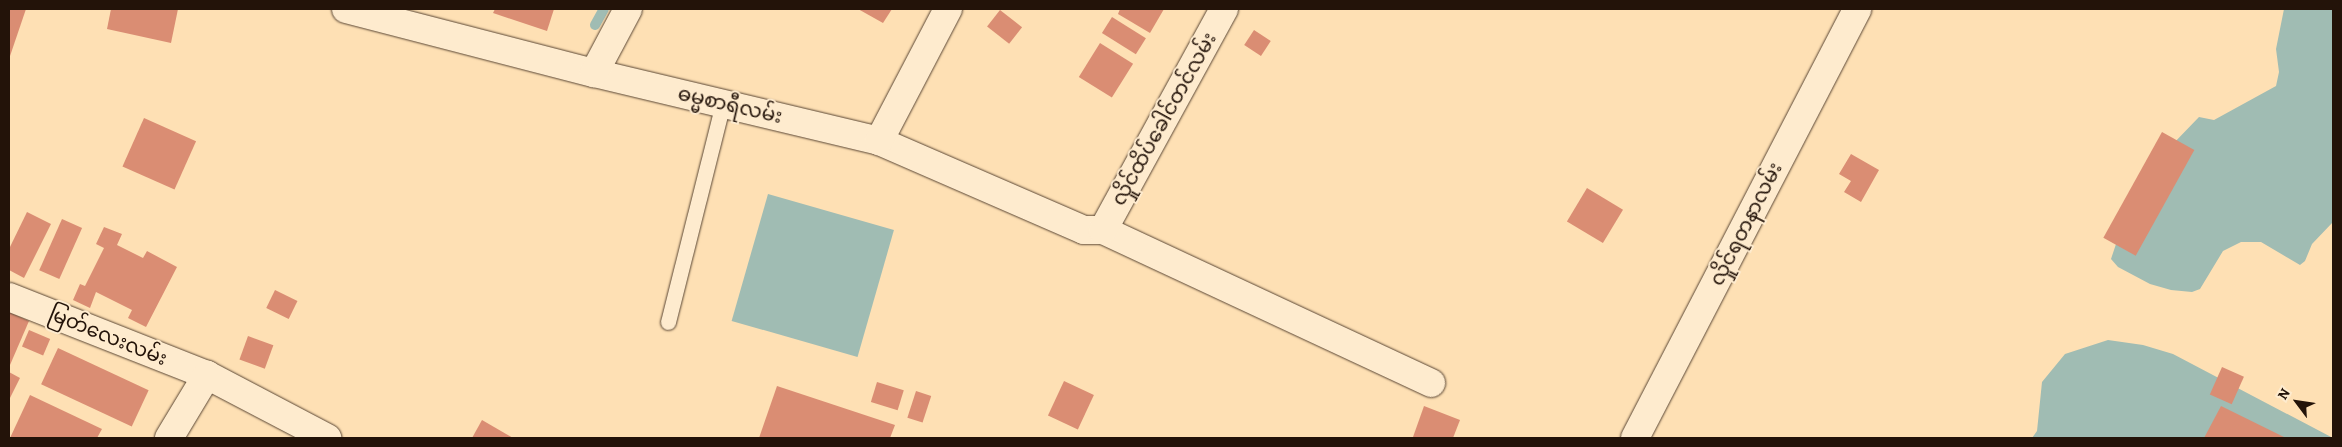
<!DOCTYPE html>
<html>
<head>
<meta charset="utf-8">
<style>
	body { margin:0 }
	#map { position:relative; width:2342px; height:447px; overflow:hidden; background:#fee0b4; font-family:Alegreya,"Noto Sans Myanmar",serif }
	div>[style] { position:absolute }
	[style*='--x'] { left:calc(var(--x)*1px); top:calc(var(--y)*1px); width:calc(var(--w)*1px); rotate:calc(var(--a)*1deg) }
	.water>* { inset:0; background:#a0bcb3; transform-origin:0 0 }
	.stream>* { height:10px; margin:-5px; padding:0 5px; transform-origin:5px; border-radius:5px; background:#a0bcb3 }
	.building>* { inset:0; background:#da8d73; transform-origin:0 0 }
	.roads { filter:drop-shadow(0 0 1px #5a4634) drop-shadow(0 0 1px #5a4634) }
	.lane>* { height:15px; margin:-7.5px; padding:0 7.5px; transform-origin:7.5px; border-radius:7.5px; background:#feebce }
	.street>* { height:28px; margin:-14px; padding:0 14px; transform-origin:14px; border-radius:14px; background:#feebce }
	span { translate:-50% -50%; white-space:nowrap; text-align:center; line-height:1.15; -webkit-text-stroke:4px #feebce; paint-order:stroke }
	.street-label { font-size:20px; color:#231309 }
	.frame { position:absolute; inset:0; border:10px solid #231309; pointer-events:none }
	.north { position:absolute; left:2272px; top:377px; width:50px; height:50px; -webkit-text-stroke:4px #feebce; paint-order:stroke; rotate:301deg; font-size:14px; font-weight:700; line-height:20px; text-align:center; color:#231309 }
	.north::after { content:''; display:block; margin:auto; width:18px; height:22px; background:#231309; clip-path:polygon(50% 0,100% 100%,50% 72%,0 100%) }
</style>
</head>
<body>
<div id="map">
	<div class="water">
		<div style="clip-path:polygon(2284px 9px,2333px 9px,2333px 222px,2312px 244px,2305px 261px,2300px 265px,2261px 242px,2241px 242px,2223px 251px,2200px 289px,2192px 292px,2171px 290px,2150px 284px,2118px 267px,2111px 259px,2120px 232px,2171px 146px,2199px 117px,2214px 120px,2276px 86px,2279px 72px,2276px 49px)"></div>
		<div style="left:768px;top:194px;width:131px;height:132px;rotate:16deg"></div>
		<div style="clip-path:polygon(2108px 340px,2143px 345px,2173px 354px,2333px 438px,2032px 438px,2037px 431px,2042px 382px,2065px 354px)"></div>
	</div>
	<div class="stream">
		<div style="--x:595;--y:25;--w:18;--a:-61"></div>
	</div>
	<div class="building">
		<div style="clip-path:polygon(9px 9px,26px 9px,9px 59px)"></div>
		<div style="clip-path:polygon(111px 9px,178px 9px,171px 43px,107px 29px)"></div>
		<div style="clip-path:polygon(495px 9px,554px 9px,547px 31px,493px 13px)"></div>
		<div style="clip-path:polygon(858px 9px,892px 9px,883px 23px)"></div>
		<div style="clip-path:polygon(1120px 9px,1164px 9px,1150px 33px,1118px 14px)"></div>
		<div style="left:1000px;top:10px;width:28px;height:21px;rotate:38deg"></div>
		<div style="left:1112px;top:17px;width:40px;height:19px;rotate:32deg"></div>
		<div style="left:1254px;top:30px;width:20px;height:18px;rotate:33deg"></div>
		<div style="left:1100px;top:43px;width:39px;height:40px;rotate:32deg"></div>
		<div style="left:144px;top:118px;width:57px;height:53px;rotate:24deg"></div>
		<div style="left:2162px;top:132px;width:37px;height:121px;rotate:29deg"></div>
		<div style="clip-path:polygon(1851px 154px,1879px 170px,1861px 202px,1844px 192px,1851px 181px,1839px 174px)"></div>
		<div style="left:1587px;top:188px;width:42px;height:39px;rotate:31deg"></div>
		<div style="clip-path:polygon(27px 212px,51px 224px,24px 278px,9px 270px,9px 249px)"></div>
		<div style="left:62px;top:219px;width:22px;height:56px;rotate:24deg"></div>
		<div style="clip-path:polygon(104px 227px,122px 234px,117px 245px,143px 258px,147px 251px,177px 267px,146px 327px,128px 318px,132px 310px,96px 292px,90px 308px,73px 300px,80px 284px,85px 286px,104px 248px,96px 244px)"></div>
		<div style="left:275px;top:290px;width:25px;height:20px;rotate:26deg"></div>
		<div style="clip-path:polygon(9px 312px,29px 321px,10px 365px,9px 364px)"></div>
		<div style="left:29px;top:330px;width:23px;height:18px;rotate:23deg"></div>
		<div style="left:248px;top:336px;width:27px;height:25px;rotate:20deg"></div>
		<div style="left:58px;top:348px;width:100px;height:40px;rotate:25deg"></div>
		<div style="left:2222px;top:367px;width:24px;height:30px;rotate:24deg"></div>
		<div style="clip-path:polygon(9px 372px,20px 378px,9px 400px)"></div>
		<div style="left:1064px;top:381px;width:33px;height:38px;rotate:25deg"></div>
		<div style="left:877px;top:382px;width:28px;height:21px;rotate:17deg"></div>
		<div style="clip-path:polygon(777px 386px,895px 425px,890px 438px,759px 438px)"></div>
		<div style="left:916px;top:391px;width:16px;height:28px;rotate:18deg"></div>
		<div style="clip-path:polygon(30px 395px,102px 429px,97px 438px,10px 438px)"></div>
		<div style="clip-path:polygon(1424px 406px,1460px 420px,1453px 438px,1413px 437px)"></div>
		<div style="clip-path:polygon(2221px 406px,2286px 438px,2204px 438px)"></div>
		<div style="clip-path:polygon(482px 420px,513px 438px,472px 438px)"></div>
	</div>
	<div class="roads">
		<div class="lane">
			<div style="--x:668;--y:322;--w:226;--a:-75.9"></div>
		</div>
		<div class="street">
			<div style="--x:346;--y:9;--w:256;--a:14.5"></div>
			<div style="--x:594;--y:73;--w:293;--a:13.4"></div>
			<div style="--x:879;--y:141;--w:223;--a:23.5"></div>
			<div style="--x:1084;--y:230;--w:19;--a:0"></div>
			<div style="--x:1103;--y:230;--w:362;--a:25"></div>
			<div style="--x:594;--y:73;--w:72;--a:-62"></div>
			<div style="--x:879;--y:141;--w:149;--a:-62.4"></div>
			<div style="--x:1103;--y:230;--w:252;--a:-61.3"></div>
			<div style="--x:9;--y:297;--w:213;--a:21.5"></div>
			<div style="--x:207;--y:375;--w:136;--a:27.7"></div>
			<div style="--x:169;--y:438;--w:74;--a:-58.9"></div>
			<div style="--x:1635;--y:438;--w:483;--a:-62.6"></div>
		</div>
	</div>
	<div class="street-label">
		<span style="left:730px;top:105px;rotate:13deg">ဓမ္မစာရီလမ်း</span>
		<span style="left:1164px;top:119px;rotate:-61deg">လှိုင်ထိပ်ခေါင်တင်လမ်း</span>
		<span style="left:1746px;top:224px;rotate:-63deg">လှိုင်ရတနာလမ်း</span>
		<span style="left:108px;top:336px;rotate:22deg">မြတ်လေးလမ်း</span>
	</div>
	<div class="frame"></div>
	<div class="north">N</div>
</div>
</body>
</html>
